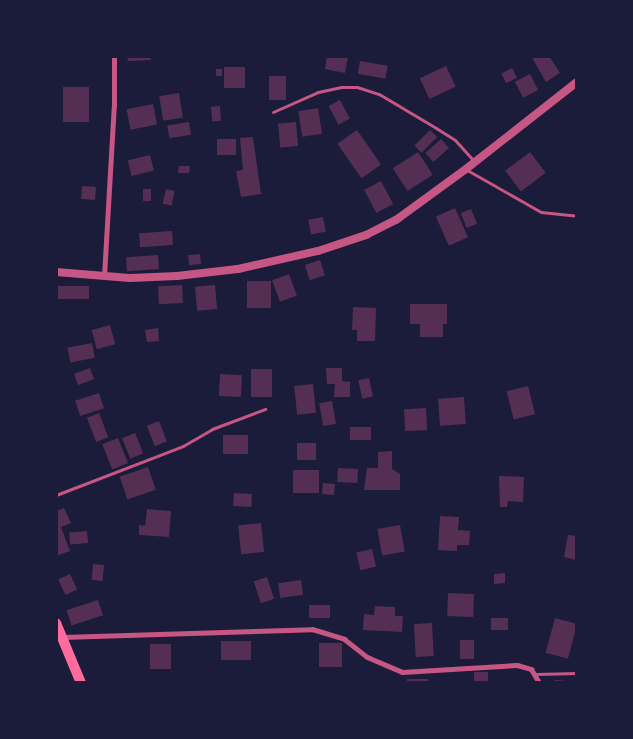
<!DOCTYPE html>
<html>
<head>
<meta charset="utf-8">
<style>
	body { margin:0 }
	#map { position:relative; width:633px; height:739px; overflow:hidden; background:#1b1b3a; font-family:Cabin,sans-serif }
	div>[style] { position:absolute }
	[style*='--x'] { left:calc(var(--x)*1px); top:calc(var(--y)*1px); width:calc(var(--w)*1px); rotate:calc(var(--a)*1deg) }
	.building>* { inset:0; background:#542f53; transform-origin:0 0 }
	.service>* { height:3px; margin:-1.5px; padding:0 1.5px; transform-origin:1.5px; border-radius:1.5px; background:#c65784 }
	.minor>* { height:5px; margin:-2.5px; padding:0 2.5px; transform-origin:2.5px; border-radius:2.5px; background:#c65784 }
	.tertiary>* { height:8px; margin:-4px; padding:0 4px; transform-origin:4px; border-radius:4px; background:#c65784 }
	.trunk>* { height:10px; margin:-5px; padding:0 5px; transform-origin:5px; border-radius:5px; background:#ff6b9d }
	span { translate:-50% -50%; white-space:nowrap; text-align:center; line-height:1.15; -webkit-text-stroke:5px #1b1b3a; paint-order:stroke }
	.frame { position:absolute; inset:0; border:58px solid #1b1b3a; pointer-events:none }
</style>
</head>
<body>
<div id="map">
	<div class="building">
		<div style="clip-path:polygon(127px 56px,151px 56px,151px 60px,128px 61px)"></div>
		<div style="clip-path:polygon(327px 56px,348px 56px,345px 73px,325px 69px)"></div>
		<div style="clip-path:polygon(531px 56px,549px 56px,560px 73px,546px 82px)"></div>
		<div style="left:360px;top:61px;width:28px;height:13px;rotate:10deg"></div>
		<div style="left:446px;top:66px;width:23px;height:29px;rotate:65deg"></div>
		<div style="left:245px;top:67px;width:21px;height:21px;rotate:90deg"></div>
		<div style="left:512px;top:68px;width:11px;height:12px;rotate:63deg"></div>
		<div style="left:216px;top:69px;width:6px;height:7px"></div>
		<div style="left:530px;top:74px;width:18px;height:17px;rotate:63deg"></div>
		<div style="left:269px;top:76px;width:17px;height:24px"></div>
		<div style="left:63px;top:87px;width:26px;height:35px"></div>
		<div style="left:179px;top:93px;width:25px;height:20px;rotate:81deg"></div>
		<div style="left:340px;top:100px;width:21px;height:13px;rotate:62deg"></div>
		<div style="left:153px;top:104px;width:21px;height:27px;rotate:79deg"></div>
		<div style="left:220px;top:106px;width:15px;height:9px;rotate:86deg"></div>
		<div style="left:318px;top:108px;width:26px;height:20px;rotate:81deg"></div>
		<div style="left:189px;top:122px;width:13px;height:22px;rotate:81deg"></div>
		<div style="left:296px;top:122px;width:24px;height:18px;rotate:85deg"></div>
		<div style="left:357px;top:130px;width:42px;height:24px;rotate:55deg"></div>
		<div style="left:430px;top:130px;width:10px;height:22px;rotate:45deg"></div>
		<div style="clip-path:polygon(253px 137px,261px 194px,241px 197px,236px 171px,243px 170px,240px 138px)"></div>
		<div style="left:236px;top:139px;width:16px;height:19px;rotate:90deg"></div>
		<div style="left:441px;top:139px;width:12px;height:21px;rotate:48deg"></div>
		<div style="left:418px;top:152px;width:27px;height:30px;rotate:57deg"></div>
		<div style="left:530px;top:152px;width:26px;height:31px;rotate:53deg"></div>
		<div style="left:150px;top:155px;width:16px;height:23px;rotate:76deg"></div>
		<div style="clip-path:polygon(179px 166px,190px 166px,189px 173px,178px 173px)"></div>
		<div style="left:381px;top:181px;width:26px;height:19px;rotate:62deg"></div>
		<div style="left:82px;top:186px;width:14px;height:13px;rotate:4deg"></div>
		<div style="left:143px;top:189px;width:8px;height:12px"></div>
		<div style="left:166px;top:189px;width:9px;height:15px;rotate:13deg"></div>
		<div style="left:455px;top:208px;width:32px;height:21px;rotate:66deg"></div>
		<div style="left:471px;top:209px;width:16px;height:11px;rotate:68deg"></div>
		<div style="left:323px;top:217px;width:15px;height:15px;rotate:79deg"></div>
		<div style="left:172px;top:231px;width:14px;height:33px;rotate:86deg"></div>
		<div style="left:200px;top:254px;width:10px;height:12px;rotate:84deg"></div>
		<div style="left:158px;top:255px;width:14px;height:32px;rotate:86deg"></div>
		<div style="left:320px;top:260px;width:16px;height:16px;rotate:72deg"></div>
		<div style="left:289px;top:274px;width:23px;height:18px;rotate:70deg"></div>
		<div style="left:247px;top:281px;width:24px;height:27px"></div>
		<div style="left:182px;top:285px;width:18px;height:24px;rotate:87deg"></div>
		<div style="left:215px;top:285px;width:24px;height:20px;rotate:85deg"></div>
		<div style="left:58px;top:286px;width:31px;height:13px"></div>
		<div style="clip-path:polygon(410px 304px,447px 304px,447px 324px,443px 324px,443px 337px,420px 337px,420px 324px,410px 324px)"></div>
		<div style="clip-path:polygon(353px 307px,376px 308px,375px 341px,357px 341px,357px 330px,352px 330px)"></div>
		<div style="left:110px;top:325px;width:20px;height:19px;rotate:75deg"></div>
		<div style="clip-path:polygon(158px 328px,159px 341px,147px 342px,145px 330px)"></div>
		<div style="left:92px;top:343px;width:15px;height:25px;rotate:79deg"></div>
		<div style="left:90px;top:368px;width:12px;height:17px;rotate:70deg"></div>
		<div style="clip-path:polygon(326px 368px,342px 368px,342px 381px,350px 382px,350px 397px,334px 397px,335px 384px,327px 384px)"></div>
		<div style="left:251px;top:369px;width:21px;height:28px"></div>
		<div style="left:220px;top:374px;width:22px;height:22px;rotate:3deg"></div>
		<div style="left:369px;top:378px;width:19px;height:11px;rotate:78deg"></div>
		<div style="left:313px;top:384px;width:29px;height:19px;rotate:84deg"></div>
		<div style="left:528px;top:386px;width:29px;height:22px;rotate:76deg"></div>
		<div style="left:99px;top:393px;width:16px;height:25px;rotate:72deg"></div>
		<div style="left:464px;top:397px;width:27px;height:26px;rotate:86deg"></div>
		<div style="left:332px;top:401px;width:23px;height:13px;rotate:80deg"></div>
		<div style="left:426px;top:408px;width:22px;height:22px;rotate:87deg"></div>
		<div style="left:99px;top:413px;width:26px;height:13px;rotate:69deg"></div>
		<div style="left:159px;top:421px;width:22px;height:13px;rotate:69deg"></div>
		<div style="left:350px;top:427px;width:21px;height:13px"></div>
		<div style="left:135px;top:433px;width:22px;height:14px;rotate:68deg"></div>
		<div style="left:223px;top:435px;width:25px;height:19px"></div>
		<div style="left:118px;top:438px;width:27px;height:17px;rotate:68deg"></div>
		<div style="left:297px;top:443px;width:19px;height:17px"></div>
		<div style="clip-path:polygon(392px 451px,392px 469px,400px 474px,400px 490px,364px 490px,367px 468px,378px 468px,378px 452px)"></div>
		<div style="left:148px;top:467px;width:24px;height:30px;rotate:71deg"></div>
		<div style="left:338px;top:468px;width:20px;height:14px;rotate:3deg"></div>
		<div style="left:293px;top:470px;width:26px;height:23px"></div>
		<div style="clip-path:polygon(499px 476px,524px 477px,523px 502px,508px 501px,507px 507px,500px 507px)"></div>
		<div style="left:323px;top:483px;width:12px;height:11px;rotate:5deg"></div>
		<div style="left:234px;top:493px;width:18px;height:13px;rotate:3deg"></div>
		<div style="clip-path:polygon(64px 508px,71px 523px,61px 527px,70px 551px,56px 556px,56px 511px)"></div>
		<div style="clip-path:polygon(147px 509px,171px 511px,169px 537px,139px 535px,139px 525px,145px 526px)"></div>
		<div style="clip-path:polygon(440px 516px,459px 517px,458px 530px,470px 531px,469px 545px,457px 545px,457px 551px,438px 550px)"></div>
		<div style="left:261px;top:523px;width:29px;height:23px;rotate:84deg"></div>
		<div style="left:400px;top:525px;width:27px;height:23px;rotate:80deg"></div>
		<div style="left:87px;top:531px;width:12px;height:18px;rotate:85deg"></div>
		<div style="clip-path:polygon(568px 535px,577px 536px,576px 560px,564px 557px)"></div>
		<div style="left:372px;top:549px;width:18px;height:16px;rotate:77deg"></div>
		<div style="left:93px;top:564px;width:11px;height:16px;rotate:5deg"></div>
		<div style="clip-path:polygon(505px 573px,505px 583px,494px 584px,494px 574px)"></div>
		<div style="left:70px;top:574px;width:17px;height:13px;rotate:65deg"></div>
		<div style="left:267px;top:577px;width:23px;height:14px;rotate:72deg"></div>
		<div style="left:301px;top:580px;width:15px;height:23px;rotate:82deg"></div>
		<div style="left:448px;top:593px;width:26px;height:23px;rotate:2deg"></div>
		<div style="left:98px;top:600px;width:16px;height:33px;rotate:72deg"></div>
		<div style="left:309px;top:605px;width:21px;height:13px"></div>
		<div style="clip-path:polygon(375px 606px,395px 607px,395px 616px,403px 616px,402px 632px,363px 630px,364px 614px,374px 615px)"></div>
		<div style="left:491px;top:618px;width:17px;height:12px"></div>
		<div style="left:555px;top:618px;width:23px;height:36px;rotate:15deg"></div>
		<div style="left:432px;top:623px;width:33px;height:18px;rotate:87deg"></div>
		<div style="left:460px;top:640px;width:14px;height:19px"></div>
		<div style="left:221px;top:641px;width:30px;height:19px"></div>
		<div style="left:319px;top:643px;width:23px;height:24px"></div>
		<div style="left:171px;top:644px;width:25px;height:21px;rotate:90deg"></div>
		<div style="left:474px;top:672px;width:14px;height:11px"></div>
		<div style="left:407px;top:679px;width:21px;height:4px"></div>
		<div style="clip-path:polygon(555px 680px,568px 681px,568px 683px,555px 683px)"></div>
	</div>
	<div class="service">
		<div style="--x:273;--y:112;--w:49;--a:-24"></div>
		<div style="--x:318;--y:92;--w:24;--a:-12"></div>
		<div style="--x:341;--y:87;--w:16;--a:0"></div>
		<div style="--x:357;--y:87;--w:23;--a:18"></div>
		<div style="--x:379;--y:94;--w:66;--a:30.8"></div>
		<div style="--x:436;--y:128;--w:22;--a:32"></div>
		<div style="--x:455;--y:140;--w:28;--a:48"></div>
		<div style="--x:467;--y:170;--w:85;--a:29.6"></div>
		<div style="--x:541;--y:212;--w:36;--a:6"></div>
		<div style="--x:56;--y:495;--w:136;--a:-21.1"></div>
		<div style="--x:183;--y:446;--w:34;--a:-30"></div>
		<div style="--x:212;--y:429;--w:57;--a:-20.7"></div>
		<div style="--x:536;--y:674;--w:41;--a:-1.4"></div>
	</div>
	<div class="minor">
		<div style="--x:104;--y:276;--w:171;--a:-86.7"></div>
		<div style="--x:114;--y:105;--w:49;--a:-90"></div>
		<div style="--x:62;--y:637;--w:250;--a:-1.8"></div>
		<div style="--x:312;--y:629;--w:34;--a:17"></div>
		<div style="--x:344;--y:639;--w:29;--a:38"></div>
		<div style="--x:367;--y:657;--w:38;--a:23"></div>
		<div style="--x:402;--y:672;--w:115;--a:-3.5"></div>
		<div style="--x:517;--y:665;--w:15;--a:16"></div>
		<div style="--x:531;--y:669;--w:16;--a:60"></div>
	</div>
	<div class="tertiary">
		<div style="--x:56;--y:272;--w:74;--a:4.6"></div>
		<div style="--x:130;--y:278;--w:47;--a:-2.4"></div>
		<div style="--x:177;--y:276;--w:61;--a:-6.5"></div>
		<div style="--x:238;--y:269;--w:82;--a:-12.7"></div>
		<div style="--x:318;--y:251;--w:51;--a:-18.4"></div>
		<div style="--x:366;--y:235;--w:34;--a:-27"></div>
		<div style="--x:396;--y:220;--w:87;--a:-36.1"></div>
		<div style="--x:466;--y:169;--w:141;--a:-38.1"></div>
	</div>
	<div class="trunk">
		<div style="--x:56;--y:623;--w:65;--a:67.4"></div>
	</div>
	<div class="frame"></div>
</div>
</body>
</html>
